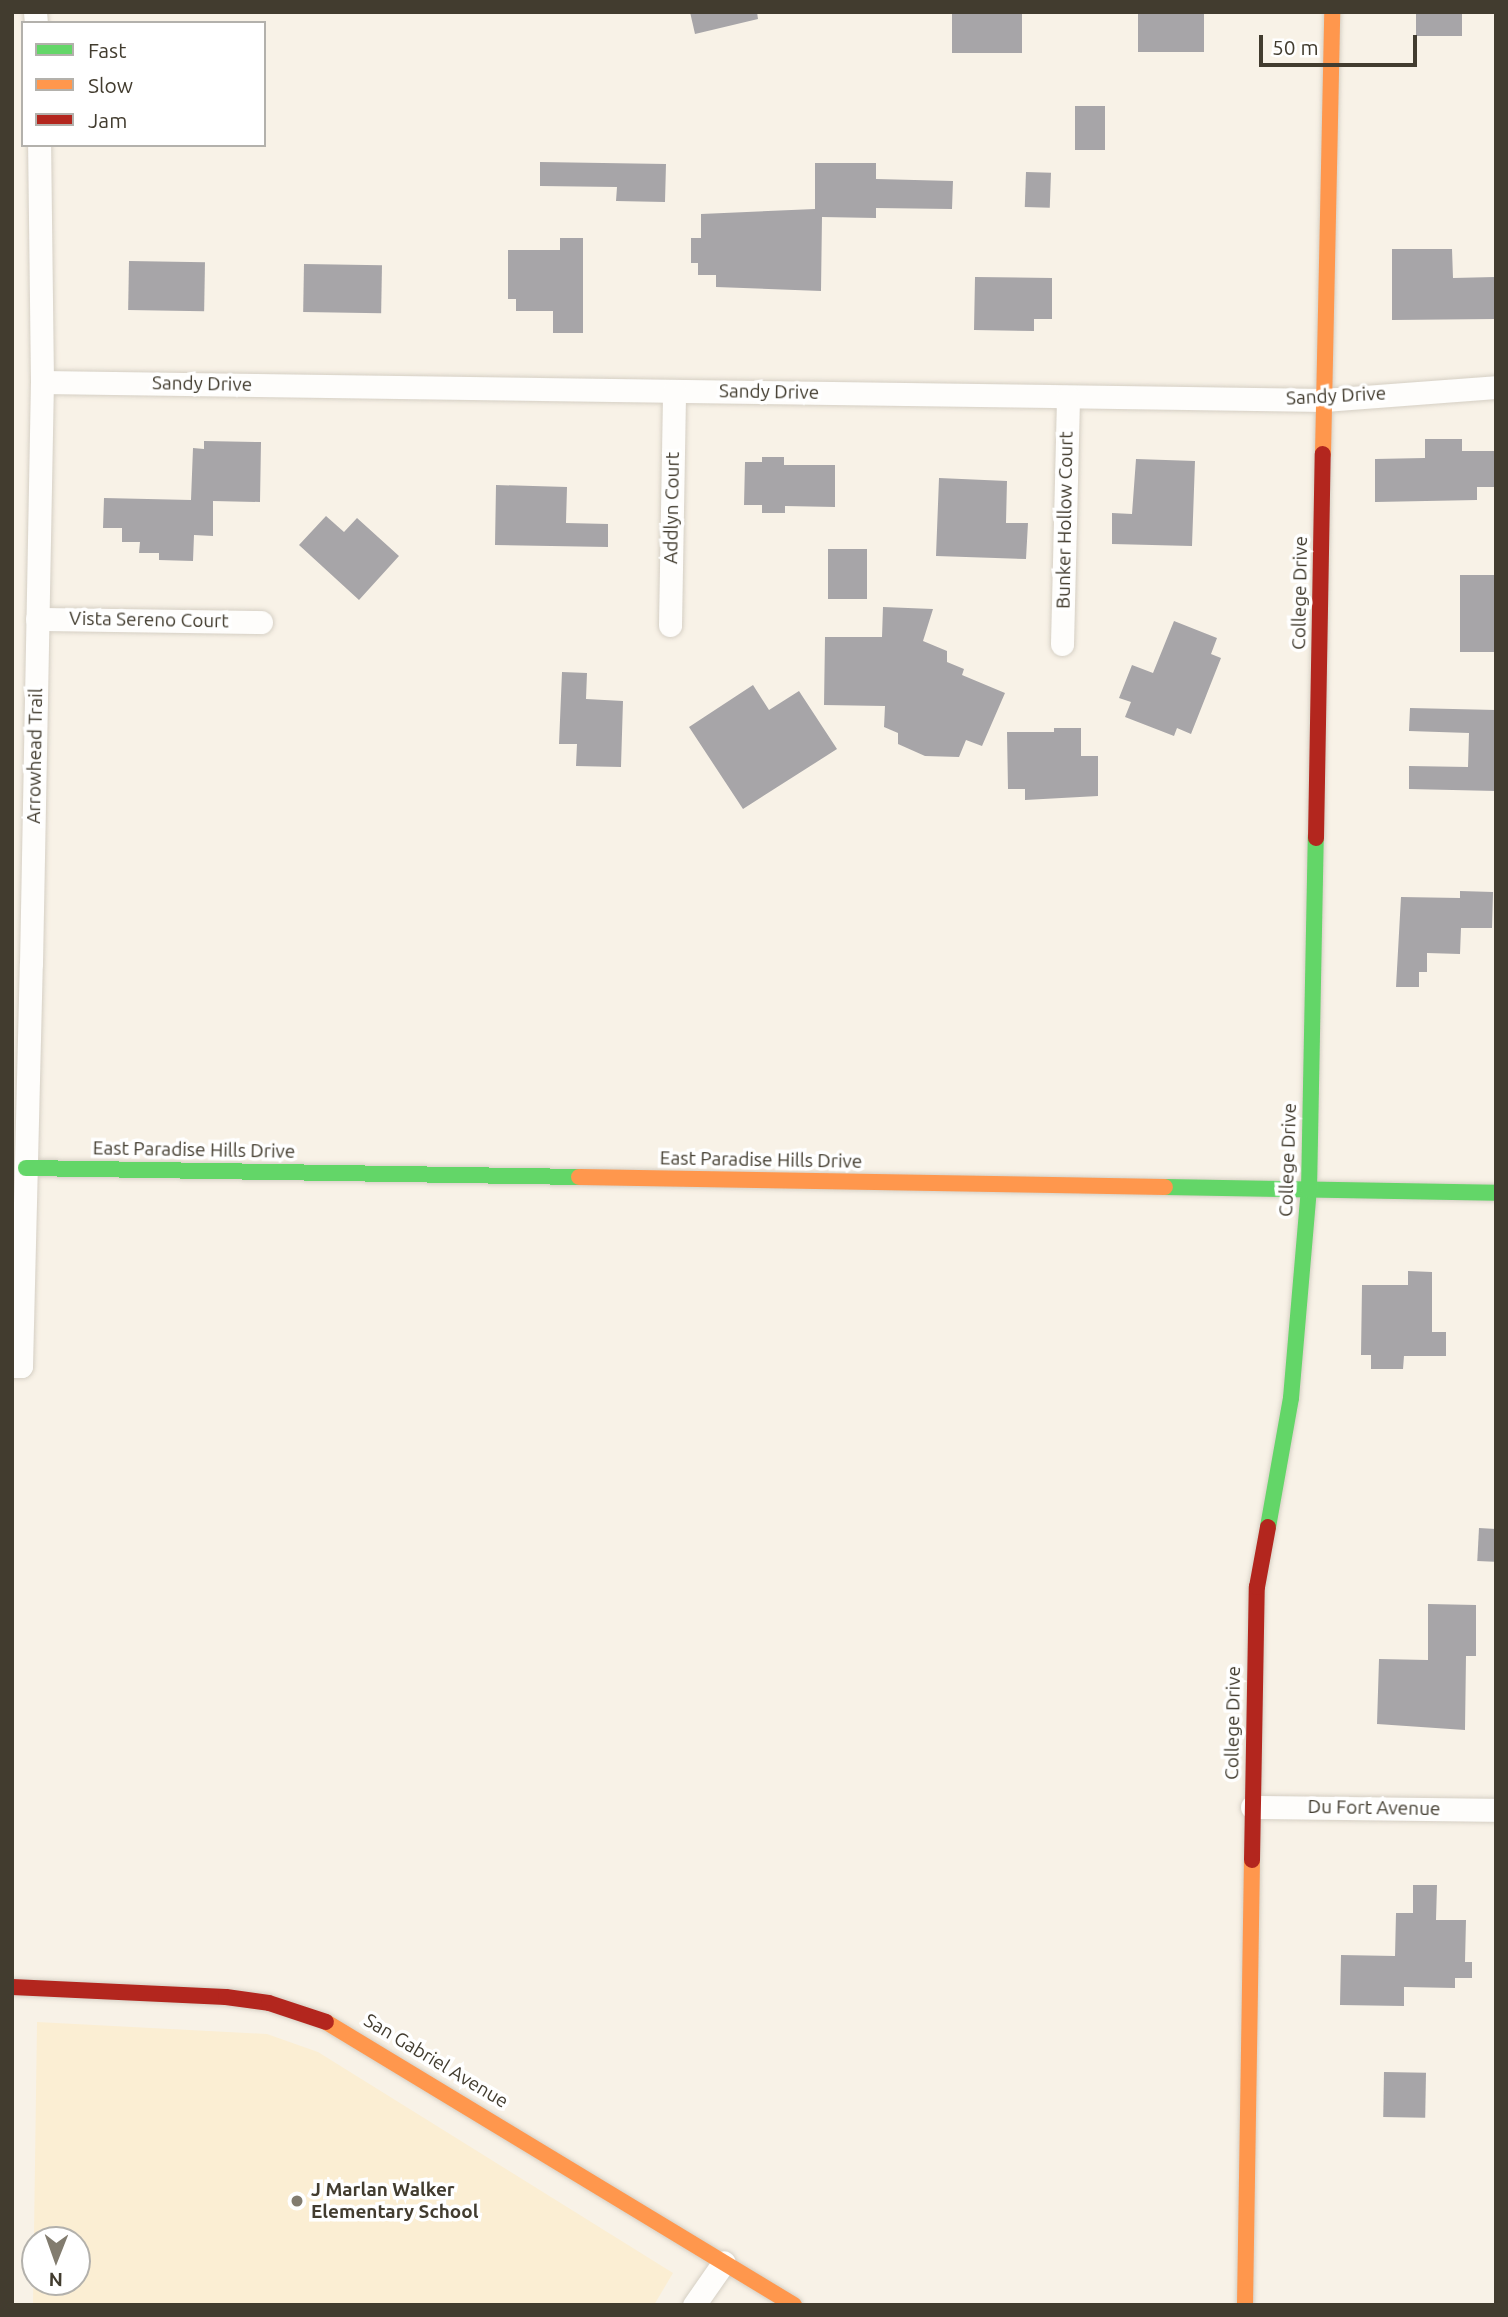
<!DOCTYPE html>
<html>
<head>
<meta charset="utf-8">
<style>
	body { margin:0 }
	#map { position:relative; width:1508px; height:2317px; overflow:hidden; background:#f8f2e7; font-family:Ubuntu,sans-serif }
	div>[style] { position:absolute }
	[style*='--x'] { left:calc(var(--x)*1px); top:calc(var(--y)*1px); width:calc(var(--w)*1px); rotate:calc(var(--a)*1deg) }
	.built>* { inset:0; background:#fbeed3 }
	.building>* { inset:0; background:#a7a5a8; transform-origin:0 0 }
	.roads { filter:drop-shadow(0 0 2px #d5cfc4) drop-shadow(0 0 2px #d5cfc4) }
	.street>* { height:23px; margin:-11.5px; padding:0 11.5px; transform-origin:11.5px; border-radius:11.5px; background:#fefdfb }
	.fast>* { height:16px; margin:-8px; padding:0 8px; transform-origin:8px; border-radius:8px; background:#63d668 }
	.slow>* { height:16px; margin:-8px; padding:0 8px; transform-origin:8px; border-radius:8px; background:#ff974d }
	.jam>* { height:16px; margin:-8px; padding:0 8px; transform-origin:8px; border-radius:8px; background:#b3261e }
	.dots>* { width:19px; height:19px; translate:-50% -50%; box-sizing:border-box; border:4px solid #fff; border-radius:50% }
	span { translate:-50% -50%; white-space:nowrap; text-align:center; line-height:1.15; -webkit-text-stroke:7px #fff; paint-order:stroke }
	.street-label { font-size:19px; color:#423c2f }
	.poi-label { font-size:19px; color:#423c2f; font-weight:700 }
	.left { translate:0 -50%; text-align:left }
	.frame { position:absolute; inset:0; border:14px solid #423c2f; pointer-events:none }
	.legend { position:absolute; left:21px; top:21px; width:245px; height:126px; box-sizing:border-box; background:#fff; border:2px solid #b3b1ac; margin:0; padding:9px 12px; list-style:none; font-size:21px; color:#423c2f }
	.legend li { display:flex; align-items:center; gap:14px; height:35px }
	.legend b { width:35px; border:2px solid #b3b1ac }
	.north { position:absolute; left:21px; top:2226px; width:70px; height:70px; box-sizing:border-box; background:#fff; border:2px solid #b3b1ac; border-radius:50%; rotate:181deg; font-size:19px; font-weight:700; line-height:28px; text-align:center; color:#423c2f }
	.north::after { content:''; display:block; margin:auto; width:24px; height:32px; background:#827c6f; clip-path:polygon(50% 0,100% 100%,50% 72%,0 100%) }
	.scale { position:absolute; left:1259px; top:35px; width:158px; height:32px; box-sizing:border-box; border:4px solid #423c2f; border-top:0; padding-left:9px; font-size:21px; line-height:24px; white-space:nowrap; color:#423c2f; -webkit-text-stroke:5px #fff; paint-order:stroke }
</style>
</head>
<body>
<div id="map">
	<div class="built">
		<div style="clip-path:polygon(evenodd,37px 2022px,267px 2034px,318px 2052px,673px 2273px,654px 2305px,33px 2305px,37px 2022px,35px 2240px,77px 2240px,77px 2282px,35px 2282px,35px 2240px)"></div>
	</div>
	<div class="building">
		<div style="clip-path:polygon(690px 12px,757px 12px,758px 19px,695px 34px)"></div>
		<div style="left:952px;top:12px;width:70px;height:41px"></div>
		<div style="left:1138px;top:12px;width:66px;height:40px"></div>
		<div style="left:1416px;top:12px;width:46px;height:24px"></div>
		<div style="left:1075px;top:106px;width:30px;height:44px"></div>
		<div style="clip-path:polygon(540px 162px,666px 164px,665px 202px,616px 201px,617px 187px,540px 186px)"></div>
		<div style="clip-path:polygon(815px 163px,876px 163px,876px 179px,953px 181px,952px 209px,876px 208px,876px 218px,822px 217px,821px 291px,716px 287px,716px 275px,698px 275px,698px 263px,691px 263px,691px 238px,701px 238px,701px 214px,815px 209px)"></div>
		<div style="left:1026px;top:172px;width:25px;height:35px;rotate:2deg"></div>
		<div style="clip-path:polygon(560px 238px,583px 238px,583px 333px,553px 333px,553px 311px,516px 311px,516px 299px,508px 299px,508px 250px,560px 250px)"></div>
		<div style="clip-path:polygon(1392px 249px,1452px 249px,1453px 278px,1495px 277px,1495px 319px,1392px 320px)"></div>
		<div style="left:129px;top:261px;width:76px;height:49px;rotate:1deg"></div>
		<div style="left:304px;top:264px;width:78px;height:48px;rotate:1deg"></div>
		<div style="clip-path:polygon(975px 277px,1052px 278px,1052px 319px,1034px 319px,1034px 331px,974px 330px)"></div>
		<div style="clip-path:polygon(1425px 439px,1462px 439px,1462px 451px,1496px 451px,1496px 487px,1477px 487px,1477px 500px,1375px 502px,1375px 459px,1425px 458px)"></div>
		<div style="clip-path:polygon(204px 441px,261px 442px,260px 502px,213px 501px,213px 536px,194px 535px,193px 561px,159px 560px,159px 553px,139px 553px,140px 542px,122px 542px,122px 528px,103px 528px,104px 498px,191px 500px,193px 448px,204px 449px)"></div>
		<div style="clip-path:polygon(762px 457px,784px 457px,784px 465px,835px 465px,835px 507px,785px 506px,785px 513px,762px 513px,762px 505px,744px 505px,745px 462px,762px 462px)"></div>
		<div style="clip-path:polygon(1136px 459px,1195px 461px,1192px 546px,1112px 544px,1112px 513px,1132px 514px)"></div>
		<div style="clip-path:polygon(939px 478px,1007px 481px,1006px 523px,1028px 523px,1026px 559px,936px 556px)"></div>
		<div style="clip-path:polygon(496px 485px,567px 487px,566px 523px,608px 524px,608px 547px,495px 545px)"></div>
		<div style="clip-path:polygon(326px 516px,344px 532px,357px 518px,399px 556px,359px 600px,299px 545px)"></div>
		<div style="left:867px;top:549px;width:50px;height:39px;rotate:90deg"></div>
		<div style="left:1460px;top:575px;width:36px;height:77px"></div>
		<div style="clip-path:polygon(883px 607px,933px 609px,923px 641px,947px 651px,947px 662px,964px 669px,962px 675px,1005px 693px,982px 746px,966px 740px,959px 757px,925px 756px,898px 744px,898px 733px,884px 727px,885px 706px,824px 705px,825px 637px,882px 637px)"></div>
		<div style="clip-path:polygon(1174px 621px,1217px 638px,1211px 654px,1221px 658px,1191px 734px,1177px 728px,1174px 736px,1125px 717px,1131px 702px,1119px 698px,1132px 665px,1153px 673px)"></div>
		<div style="clip-path:polygon(562px 672px,587px 673px,586px 699px,623px 701px,621px 767px,576px 766px,577px 744px,559px 744px)"></div>
		<div style="clip-path:polygon(753px 685px,769px 710px,799px 691px,837px 749px,743px 809px,689px 727px)"></div>
		<div style="clip-path:polygon(1410px 708px,1496px 710px,1496px 791px,1409px 789px,1409px 766px,1468px 767px,1469px 733px,1409px 731px)"></div>
		<div style="clip-path:polygon(1054px 728px,1081px 728px,1081px 756px,1098px 756px,1098px 796px,1025px 800px,1025px 789px,1008px 789px,1007px 732px,1054px 732px)"></div>
		<div style="clip-path:polygon(1460px 891px,1493px 892px,1492px 928px,1461px 928px,1460px 954px,1427px 953px,1427px 972px,1419px 972px,1419px 987px,1396px 987px,1401px 897px,1460px 898px)"></div>
		<div style="clip-path:polygon(1408px 1271px,1432px 1272px,1432px 1332px,1446px 1332px,1446px 1356px,1404px 1356px,1403px 1369px,1371px 1369px,1371px 1355px,1361px 1355px,1362px 1285px,1408px 1285px)"></div>
		<div style="left:1479px;top:1528px;width:17px;height:33px;rotate:3deg"></div>
		<div style="clip-path:polygon(1428px 1604px,1476px 1605px,1476px 1656px,1466px 1656px,1465px 1730px,1377px 1724px,1379px 1659px,1428px 1660px)"></div>
		<div style="clip-path:polygon(1413px 1885px,1437px 1885px,1436px 1920px,1466px 1920px,1465px 1962px,1472px 1962px,1472px 1978px,1455px 1978px,1455px 1988px,1404px 1987px,1404px 2006px,1340px 2005px,1341px 1955px,1395px 1956px,1396px 1913px,1413px 1913px)"></div>
		<div style="left:1384px;top:2072px;width:42px;height:45px;rotate:1deg"></div>
	</div>
	<div class="roads">
		<div class="street">
			<div style="--x:35;--y:12;--w:11;--a:85"></div>
			<div style="--x:42;--y:382;--w:1282;--a:0.8"></div>
			<div style="--x:1324;--y:400;--w:172;--a:-4.3"></div>
			<div style="--x:37;--y:619;--w:224;--a:0.8"></div>
			<div style="--x:670;--y:625;--w:234;--a:-89"></div>
			<div style="--x:1062;--y:644;--w:247;--a:-88.6"></div>
			<div style="--x:12;--y:1366;--w:9;--a:0"></div>
			<div style="--x:21;--y:1366;--w:402;--a:-88.6"></div>
			<div style="--x:31;--y:964;--w:582;--a:-88.92"></div>
			<div style="--x:42;--y:382;--w:237;--a:-90.7"></div>
			<div style="--x:1252;--y:1807;--w:244;--a:0.7"></div>
			<div style="--x:694;--y:2305;--w:52;--a:-55.1"></div>
		</div>
		<div class="fast">
			<div style="--x:26;--y:1168;--w:553;--a:0.93"></div>
			<div style="--x:1165;--y:1187;--w:331;--a:1"></div>
			<div style="--x:1268;--y:1527;--w:131;--a:-79.9"></div>
			<div style="--x:1291;--y:1398;--w:209;--a:-85.1"></div>
			<div style="--x:1309;--y:1190;--w:352;--a:-88.9"></div>
		</div>
		<div class="slow">
			<div style="--x:1323;--y:454;--w:442;--a:-88.8"></div>
			<div style="--x:579;--y:1177;--w:586;--a:0.98"></div>
			<div style="--x:326;--y:2022;--w:547;--a:31.16"></div>
			<div style="--x:1245;--y:2305;--w:445;--a:-89.1"></div>
		</div>
		<div class="jam">
			<div style="--x:1316;--y:838;--w:384;--a:-89"></div>
			<div style="--x:1252;--y:1860;--w:273;--a:-89"></div>
			<div style="--x:1257;--y:1587;--w:61;--a:-79.6"></div>
			<div style="--x:12;--y:1987;--w:214;--a:2.7"></div>
			<div style="--x:226;--y:1997;--w:43;--a:7.9"></div>
			<div style="--x:269;--y:2003;--w:60;--a:18.4"></div>
		</div>
	</div>
	<div class="dots">
		<div style="left:297px;top:2201px;background:#827c6f"></div>
	</div>
	<div class="street-label">
		<span style="left:202px;top:384px;rotate:1deg">Sandy Drive</span>
		<span style="left:769px;top:392px;rotate:1deg">Sandy Drive</span>
		<span style="left:1336px;top:396px;rotate:-3deg">Sandy Drive</span>
		<span style="left:672px;top:508px;rotate:-89deg">Addlyn Court</span>
		<span style="left:1065px;top:520px;rotate:-89deg">Bunker Hollow Court</span>
		<span style="left:1300px;top:593px;rotate:-89deg">College Drive</span>
		<span style="left:149px;top:620px;rotate:1deg">Vista Sereno Court</span>
		<span style="left:35px;top:756px;rotate:-89deg">Arrowhead Trail</span>
		<span style="left:194px;top:1150px;rotate:1deg">East Paradise Hills Drive</span>
		<span style="left:761px;top:1160px;rotate:1deg">East Paradise Hills Drive</span>
		<span style="left:1288px;top:1160px;rotate:-88deg">College Drive</span>
		<span style="left:1233px;top:1723px;rotate:-89deg">College Drive</span>
		<span style="left:1374px;top:1808px;rotate:1deg">Du Fort Avenue</span>
		<span style="left:436px;top:2061px;rotate:31deg">San Gabriel Avenue</span>
	</div>
	<div class="poi-label">
		<span class="left" style="left:311px;top:2201px">J Marlan Walker<br>Elementary School</span>
	</div>
	<div class="frame"></div>
	<ul class="legend">
	<li><b style="height:9px;background:#63d668"></b>Fast</li>
	<li><b style="height:9px;background:#ff974d"></b>Slow</li>
	<li><b style="height:9px;background:#b3261e"></b>Jam</li>
	</ul>
	<div class="north">N</div>
	<div class="scale">50 m</div>
</div>
</body>
</html>
